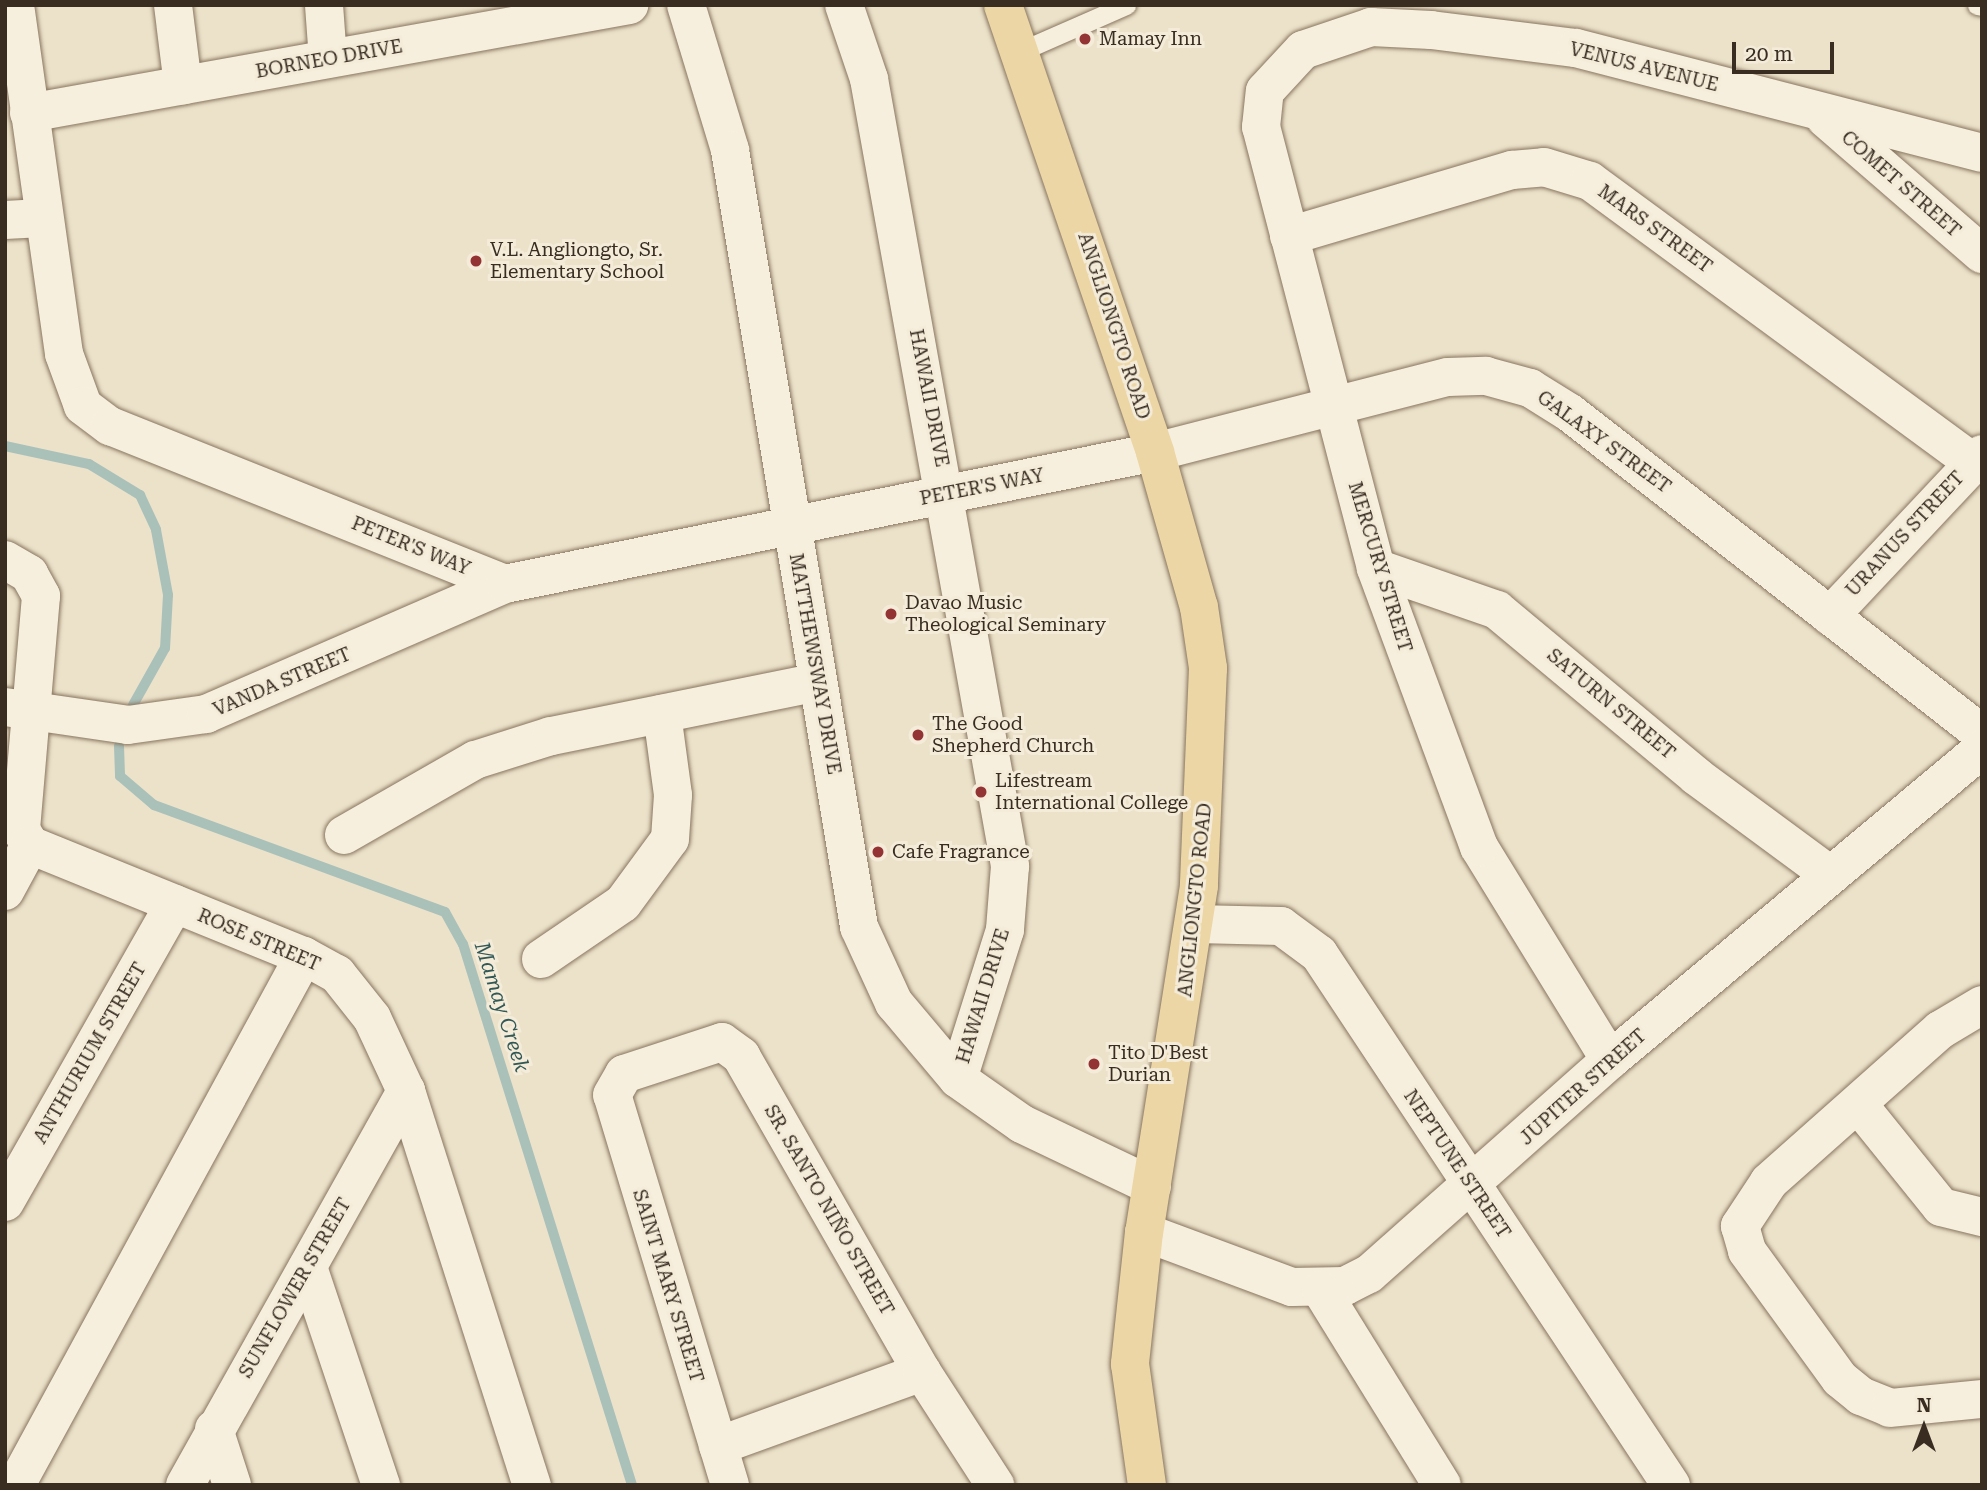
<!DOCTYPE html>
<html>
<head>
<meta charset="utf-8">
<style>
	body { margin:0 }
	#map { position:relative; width:1987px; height:1490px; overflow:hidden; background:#ece2ca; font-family:"Roboto Serif",serif }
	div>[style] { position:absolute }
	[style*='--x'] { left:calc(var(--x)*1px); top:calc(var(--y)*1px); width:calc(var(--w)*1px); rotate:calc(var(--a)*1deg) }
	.stream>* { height:10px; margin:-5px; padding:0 5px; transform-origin:5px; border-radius:5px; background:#aac1ba }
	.roads { filter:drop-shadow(0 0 2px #88755f) drop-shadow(0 0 2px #88755f) }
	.lane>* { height:19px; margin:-9.5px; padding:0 9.5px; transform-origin:9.5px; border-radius:9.5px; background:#f7efdd }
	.street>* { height:38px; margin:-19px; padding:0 19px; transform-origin:19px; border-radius:19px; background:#f7efdd }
	.primary>* { height:38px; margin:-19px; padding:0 19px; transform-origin:19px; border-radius:19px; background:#ecd6a5 }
	.dots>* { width:19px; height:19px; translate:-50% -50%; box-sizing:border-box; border:4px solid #f4ecd9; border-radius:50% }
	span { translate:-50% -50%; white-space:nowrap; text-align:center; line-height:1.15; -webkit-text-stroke:6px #f4ecd9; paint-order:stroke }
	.poi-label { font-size:19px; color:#392d22 }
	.left { translate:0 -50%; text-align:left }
	.street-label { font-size:19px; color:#392d22 }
	.water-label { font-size:21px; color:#325856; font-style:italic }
	.frame { position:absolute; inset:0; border:7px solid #392d22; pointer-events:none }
	.north { position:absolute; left:1889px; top:1392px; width:70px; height:70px; -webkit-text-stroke:5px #f4ecd9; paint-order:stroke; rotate:0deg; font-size:19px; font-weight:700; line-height:28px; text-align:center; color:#392d22 }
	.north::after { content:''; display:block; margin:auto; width:24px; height:32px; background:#392d22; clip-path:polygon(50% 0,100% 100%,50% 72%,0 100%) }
	.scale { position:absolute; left:1732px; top:42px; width:102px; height:32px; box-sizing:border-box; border:4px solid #392d22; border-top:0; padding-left:9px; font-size:21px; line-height:24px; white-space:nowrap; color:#392d22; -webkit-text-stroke:5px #f4ecd9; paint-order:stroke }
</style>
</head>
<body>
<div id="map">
	<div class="stream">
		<div style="--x:5;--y:446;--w:86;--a:12.1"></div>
		<div style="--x:89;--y:464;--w:60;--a:31.3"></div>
		<div style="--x:140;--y:495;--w:38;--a:65"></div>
		<div style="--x:156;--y:530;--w:66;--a:79.5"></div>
		<div style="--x:168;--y:595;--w:53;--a:93.2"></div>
		<div style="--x:165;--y:648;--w:65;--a:119.3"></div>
		<div style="--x:119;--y:746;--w:30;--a:88"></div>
		<div style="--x:120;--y:776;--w:45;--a:40.5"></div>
		<div style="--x:154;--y:805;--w:310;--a:20.2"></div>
		<div style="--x:445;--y:912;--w:37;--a:61"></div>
		<div style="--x:463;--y:944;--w:567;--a:72.65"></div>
	</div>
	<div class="roads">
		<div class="lane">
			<div style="--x:1977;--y:5;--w:5;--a:11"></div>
			<div style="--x:1019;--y:52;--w:117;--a:-23.7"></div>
		</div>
		<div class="street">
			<div style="--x:15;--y:5;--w:352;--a:82"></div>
			<div style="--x:64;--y:354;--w:55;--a:69.9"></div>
			<div style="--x:83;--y:406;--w:34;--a:37"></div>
			<div style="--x:110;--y:426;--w:425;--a:21.8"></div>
			<div style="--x:173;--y:5;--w:81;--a:82.9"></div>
			<div style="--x:324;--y:5;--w:54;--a:85.8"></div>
			<div style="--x:686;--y:5;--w:152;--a:73.1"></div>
			<div style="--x:730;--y:150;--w:788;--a:80.57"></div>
			<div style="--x:859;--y:927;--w:84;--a:65.3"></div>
			<div style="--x:894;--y:1003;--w:99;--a:49.9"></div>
			<div style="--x:958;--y:1079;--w:78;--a:35.1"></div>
			<div style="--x:1022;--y:1124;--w:144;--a:25.5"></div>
			<div style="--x:844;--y:5;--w:78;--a:71.3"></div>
			<div style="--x:869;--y:79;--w:800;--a:79.84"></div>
			<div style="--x:1010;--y:866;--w:64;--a:94.5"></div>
			<div style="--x:1005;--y:930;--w:156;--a:107.5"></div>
			<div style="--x:29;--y:113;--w:610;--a:-10.2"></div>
			<div style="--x:1825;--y:118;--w:208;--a:40.9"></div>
			<div style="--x:5;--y:220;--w:37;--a:-3"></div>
			<div style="--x:1289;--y:236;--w:233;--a:-16.5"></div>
			<div style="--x:1512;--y:170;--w:32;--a:-5"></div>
			<div style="--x:1544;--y:167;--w:48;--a:16.9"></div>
			<div style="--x:1590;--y:181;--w:474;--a:36.3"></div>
			<div style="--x:5;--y:560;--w:28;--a:30"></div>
			<div style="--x:29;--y:574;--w:25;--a:61"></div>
			<div style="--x:41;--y:596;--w:235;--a:94.9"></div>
			<div style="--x:21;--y:830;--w:17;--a:59"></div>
			<div style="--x:30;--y:845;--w:296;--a:22.1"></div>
			<div style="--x:304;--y:956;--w:38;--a:29"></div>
			<div style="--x:337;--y:974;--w:56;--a:51.5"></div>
			<div style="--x:372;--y:1018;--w:81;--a:65"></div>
			<div style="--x:406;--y:1091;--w:414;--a:72.3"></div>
			<div style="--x:1376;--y:568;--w:128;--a:19.1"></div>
			<div style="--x:1497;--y:610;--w:259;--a:39.8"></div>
			<div style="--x:1696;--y:776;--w:165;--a:36.4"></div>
			<div style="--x:1830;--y:616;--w:222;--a:-46.8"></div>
			<div style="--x:5;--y:707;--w:124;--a:8.3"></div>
			<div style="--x:128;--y:725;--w:79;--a:-8"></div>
			<div style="--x:206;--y:714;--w:326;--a:-23.5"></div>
			<div style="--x:505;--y:584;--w:663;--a:-11.48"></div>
			<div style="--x:1155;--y:452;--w:302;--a:-14.4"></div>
			<div style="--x:1448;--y:377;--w:38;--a:-2"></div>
			<div style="--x:1486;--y:376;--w:46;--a:15.3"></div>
			<div style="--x:1530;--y:388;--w:47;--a:32"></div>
			<div style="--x:1570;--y:413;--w:522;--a:37.92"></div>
			<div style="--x:344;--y:835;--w:151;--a:-29.8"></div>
			<div style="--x:475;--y:760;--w:80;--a:-17.5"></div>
			<div style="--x:551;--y:736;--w:272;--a:-11.4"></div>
			<div style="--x:5;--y:891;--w:52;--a:-61.5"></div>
			<div style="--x:1195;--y:924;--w:86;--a:1.3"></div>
			<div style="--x:1281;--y:926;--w:47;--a:36.4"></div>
			<div style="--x:1319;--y:954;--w:637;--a:56.46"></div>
			<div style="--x:541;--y:959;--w:99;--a:-34.3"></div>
			<div style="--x:623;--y:903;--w:79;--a:-53.7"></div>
			<div style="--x:670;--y:839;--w:44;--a:-86.1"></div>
			<div style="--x:673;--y:795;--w:82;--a:-97.7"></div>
			<div style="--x:1982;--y:1005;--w:49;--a:149.2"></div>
			<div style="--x:1940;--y:1030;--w:229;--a:138.4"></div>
			<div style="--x:1769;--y:1182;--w:53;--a:123.4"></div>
			<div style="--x:1740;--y:1226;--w:26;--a:74"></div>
			<div style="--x:1747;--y:1251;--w:158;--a:54"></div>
			<div style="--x:1840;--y:1379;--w:27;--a:39"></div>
			<div style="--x:1861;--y:1396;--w:31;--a:22"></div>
			<div style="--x:1890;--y:1408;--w:92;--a:-5.6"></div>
			<div style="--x:1610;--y:1060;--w:250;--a:-121.6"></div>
			<div style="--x:1479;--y:847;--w:297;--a:-110.3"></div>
			<div style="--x:1376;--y:568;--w:456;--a:-104.6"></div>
			<div style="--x:1261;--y:127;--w:36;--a:-84"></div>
			<div style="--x:1265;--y:91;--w:56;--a:-47.2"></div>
			<div style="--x:1303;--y:50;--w:72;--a:-18.7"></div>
			<div style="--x:1371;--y:27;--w:60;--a:2.9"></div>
			<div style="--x:1431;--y:30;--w:146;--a:7.1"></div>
			<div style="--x:1576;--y:48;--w:419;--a:14.5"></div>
			<div style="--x:1858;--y:1104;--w:132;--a:51.1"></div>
			<div style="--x:1941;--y:1207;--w:42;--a:13.7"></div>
			<div style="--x:5;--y:1202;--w:343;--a:-60.4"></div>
			<div style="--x:1144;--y:1232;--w:158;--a:20.4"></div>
			<div style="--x:1292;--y:1287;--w:53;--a:-1.1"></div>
			<div style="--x:1345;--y:1286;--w:27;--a:-27"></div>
			<div style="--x:1369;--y:1274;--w:322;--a:-41.6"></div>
			<div style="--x:1610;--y:1060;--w:485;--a:-39.9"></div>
			<div style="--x:308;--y:1267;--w:230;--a:71.5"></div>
			<div style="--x:1321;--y:1290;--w:229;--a:58.2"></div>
			<div style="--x:214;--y:1429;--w:59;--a:72.2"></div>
			<div style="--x:718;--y:1446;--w:217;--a:-19.9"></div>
			<div style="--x:16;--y:1485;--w:602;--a:-61.44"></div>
			<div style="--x:185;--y:1485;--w:452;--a:-60.7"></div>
			<div style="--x:730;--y:1485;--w:407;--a:-106.8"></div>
			<div style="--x:612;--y:1095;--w:24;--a:-60"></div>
			<div style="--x:624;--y:1074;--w:103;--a:-18.1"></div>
			<div style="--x:722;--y:1042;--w:24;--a:36"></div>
			<div style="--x:741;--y:1056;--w:364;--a:60.2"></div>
			<div style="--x:922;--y:1372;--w:135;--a:57.1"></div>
		</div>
		<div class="primary">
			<div style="--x:1003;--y:5;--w:472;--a:71.2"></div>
			<div style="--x:1155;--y:452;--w:161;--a:74.2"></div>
			<div style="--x:1199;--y:607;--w:62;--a:81.6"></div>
			<div style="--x:1208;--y:668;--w:218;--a:92.4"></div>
			<div style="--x:1199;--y:886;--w:350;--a:99"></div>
			<div style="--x:1144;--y:1232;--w:133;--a:96.1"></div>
			<div style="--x:1130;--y:1364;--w:122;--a:82"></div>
		</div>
	</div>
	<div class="dots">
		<div style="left:1085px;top:39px;background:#933334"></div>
		<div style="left:476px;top:261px;background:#933334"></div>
		<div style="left:891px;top:614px;background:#933334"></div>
		<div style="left:918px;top:735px;background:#933334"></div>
		<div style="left:981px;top:792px;background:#933334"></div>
		<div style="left:878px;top:852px;background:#933334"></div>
		<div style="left:1094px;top:1064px;background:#933334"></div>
	</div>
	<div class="poi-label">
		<span class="left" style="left:1099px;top:39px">Mamay Inn</span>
		<span class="left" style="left:490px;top:261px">V.L. Angliongto, Sr.<br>Elementary School</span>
		<span class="left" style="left:905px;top:614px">Davao Music<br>Theological Seminary</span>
		<span class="left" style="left:932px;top:735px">The Good<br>Shepherd Church</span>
		<span class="left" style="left:995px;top:792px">Lifestream<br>International College</span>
		<span class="left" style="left:892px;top:852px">Cafe Fragrance</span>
		<span class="left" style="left:1108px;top:1064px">Tito D'Best<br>Durian</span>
	</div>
	<div class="street-label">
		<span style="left:329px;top:59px;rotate:-10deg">BORNEO DRIVE</span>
		<span style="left:1644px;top:67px;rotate:14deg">VENUS AVENUE</span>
		<span style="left:1901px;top:184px;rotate:41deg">COMET STREET</span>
		<span style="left:1655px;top:229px;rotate:36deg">MARS STREET</span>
		<span style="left:1114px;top:326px;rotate:72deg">ANGLIONGTO ROAD</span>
		<span style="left:929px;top:398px;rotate:79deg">HAWAII DRIVE</span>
		<span style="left:1604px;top:442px;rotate:36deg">GALAXY STREET</span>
		<span style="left:982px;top:487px;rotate:-11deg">PETER'S WAY</span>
		<span style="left:1905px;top:534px;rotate:-47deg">URANUS STREET</span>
		<span style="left:411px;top:546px;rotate:22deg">PETER'S WAY</span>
		<span style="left:1380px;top:567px;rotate:73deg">MERCURY STREET</span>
		<span style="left:815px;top:664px;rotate:80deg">MATTHEWSWAY DRIVE</span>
		<span style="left:282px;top:682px;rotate:-23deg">VANDA STREET</span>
		<span style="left:1611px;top:704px;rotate:40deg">SATURN STREET</span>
		<span style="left:1195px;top:900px;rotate:-84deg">ANGLIONGTO ROAD</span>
		<span style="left:259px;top:940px;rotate:23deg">ROSE STREET</span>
		<span style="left:983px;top:996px;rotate:-73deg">HAWAII DRIVE</span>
		<span style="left:90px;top:1053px;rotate:-60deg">ANTHURIUM STREET</span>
		<span style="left:1583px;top:1087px;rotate:-42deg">JUPITER STREET</span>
		<span style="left:1457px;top:1164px;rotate:56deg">NEPTUNE STREET</span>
		<span style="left:829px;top:1210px;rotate:60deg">SR. SANTO NIÑO STREET</span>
		<span style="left:668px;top:1286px;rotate:73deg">SAINT MARY STREET</span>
		<span style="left:295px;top:1288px;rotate:-60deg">SUNFLOWER STREET</span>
	</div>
	<div class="water-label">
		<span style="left:502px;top:1007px;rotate:72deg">Mamay Creek</span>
	</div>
	<div class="frame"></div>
	<div class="north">N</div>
	<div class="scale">20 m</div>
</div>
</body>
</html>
